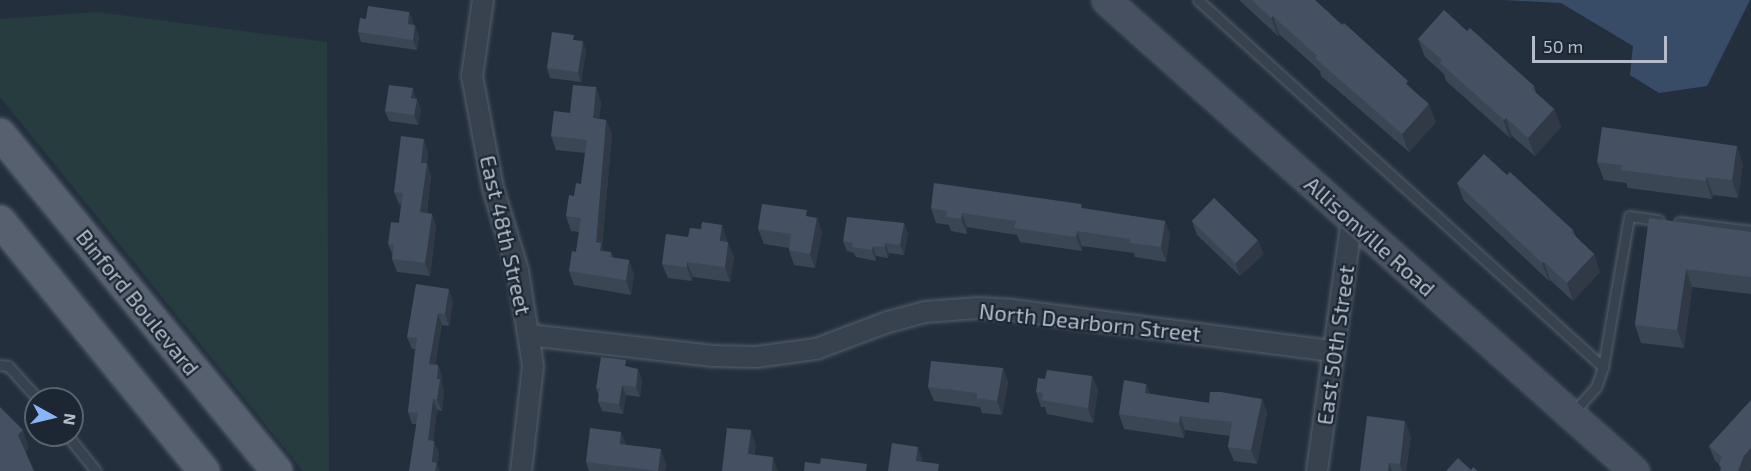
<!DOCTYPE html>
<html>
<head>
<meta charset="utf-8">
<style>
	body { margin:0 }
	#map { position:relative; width:1751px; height:471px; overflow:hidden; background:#242f3e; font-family:"Exo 2",sans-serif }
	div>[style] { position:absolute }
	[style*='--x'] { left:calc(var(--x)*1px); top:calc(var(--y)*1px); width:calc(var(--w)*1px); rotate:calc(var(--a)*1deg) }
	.green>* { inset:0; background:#263c3f }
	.water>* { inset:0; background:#394c67 }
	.roads { filter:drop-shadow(0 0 2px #565f6c) drop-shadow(0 0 2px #565f6c) }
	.lane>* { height:9px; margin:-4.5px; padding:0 4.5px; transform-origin:4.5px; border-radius:4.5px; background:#38414e }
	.street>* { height:20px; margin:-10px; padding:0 10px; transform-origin:10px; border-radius:10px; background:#38414e }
	.secondary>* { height:27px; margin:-13.5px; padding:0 13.5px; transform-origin:13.5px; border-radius:13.5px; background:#465061 }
	.primary>* { height:30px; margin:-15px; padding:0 15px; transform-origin:15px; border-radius:15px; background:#56606e }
	.wall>* { inset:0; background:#3b4654 }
	.shaded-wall>* { inset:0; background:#303945; transform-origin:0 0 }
	.building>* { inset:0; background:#455162; transform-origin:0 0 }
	span { translate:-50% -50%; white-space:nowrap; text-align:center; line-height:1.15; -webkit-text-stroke:4.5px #1d2633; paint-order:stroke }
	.street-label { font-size:22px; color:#b4bcc9 }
	.north { position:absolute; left:24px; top:387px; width:60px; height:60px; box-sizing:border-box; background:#1d2633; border:2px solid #59626f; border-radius:50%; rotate:98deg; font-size:16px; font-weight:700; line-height:24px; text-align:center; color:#b4bcc9 }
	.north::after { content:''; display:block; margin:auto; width:21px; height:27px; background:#8ab4f8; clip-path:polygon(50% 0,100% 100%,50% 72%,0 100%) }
	.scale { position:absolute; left:1532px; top:36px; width:135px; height:27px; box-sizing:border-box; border:3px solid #b4bcc9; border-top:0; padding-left:8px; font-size:18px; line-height:21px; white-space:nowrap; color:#b4bcc9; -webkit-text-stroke:4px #1d2633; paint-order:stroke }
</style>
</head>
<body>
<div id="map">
	<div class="green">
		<div style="clip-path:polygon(97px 12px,327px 42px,329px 471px,303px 471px,0 97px,0 19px)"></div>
	</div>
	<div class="water">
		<div style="clip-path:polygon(1503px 0,1750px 0,1707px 86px,1659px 93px,1630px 75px,1633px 46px,1561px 3px)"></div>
	</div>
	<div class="roads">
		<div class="lane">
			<div style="--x:1198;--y:0;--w:547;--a:42.18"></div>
			<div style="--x:1603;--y:367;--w:21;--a:109"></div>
			<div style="--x:1596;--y:387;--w:36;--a:132"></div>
			<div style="--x:1679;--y:222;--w:73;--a:7.1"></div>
			<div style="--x:0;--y:365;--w:8;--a:7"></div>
			<div style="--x:8;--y:366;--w:45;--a:47.7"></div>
			<div style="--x:1603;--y:367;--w:153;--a:-80.2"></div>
			<div style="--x:1629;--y:216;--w:30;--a:8"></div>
			<div style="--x:67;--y:435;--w:46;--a:51.1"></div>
		</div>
		<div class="street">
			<div style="--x:483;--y:0;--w:77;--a:98.2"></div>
			<div style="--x:472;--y:76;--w:114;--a:79.4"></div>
			<div style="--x:493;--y:188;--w:87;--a:73.2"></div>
			<div style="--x:518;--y:271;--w:96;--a:81"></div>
			<div style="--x:533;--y:366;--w:106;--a:96.5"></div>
			<div style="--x:529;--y:335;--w:185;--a:6.5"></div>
			<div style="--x:713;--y:356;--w:43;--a:1.3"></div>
			<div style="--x:756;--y:357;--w:61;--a:-7.6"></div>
			<div style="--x:816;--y:349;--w:77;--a:-20.6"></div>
			<div style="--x:888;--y:322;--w:38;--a:-15"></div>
			<div style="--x:925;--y:312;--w:53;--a:-4.3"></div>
			<div style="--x:978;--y:308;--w:34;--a:3"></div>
			<div style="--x:1012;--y:310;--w:325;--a:7.3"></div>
			<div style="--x:1317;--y:471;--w:253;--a:-82.1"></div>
		</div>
		<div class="secondary">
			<div style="--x:1106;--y:0;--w:708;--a:41.73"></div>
		</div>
		<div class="primary">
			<div style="--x:0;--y:134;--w:436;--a:50.6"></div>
			<div style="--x:0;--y:221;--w:323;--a:50.8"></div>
		</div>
	</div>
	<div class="wall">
		<div style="clip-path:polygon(1239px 0,1315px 0,1411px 88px,1436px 122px,1409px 152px,1321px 76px,1320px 71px,1279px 34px,1278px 36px)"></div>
		<div style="clip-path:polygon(409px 12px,413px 22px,413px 25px,419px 36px,417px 50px,361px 42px,358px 32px,366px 19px)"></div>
		<div style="clip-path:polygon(1467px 31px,1534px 86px,1536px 93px,1554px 109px,1561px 127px,1535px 156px,1512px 136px,1510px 138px,1446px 81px,1444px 74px,1425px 57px,1418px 39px)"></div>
		<div style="clip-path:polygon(575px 40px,586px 51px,581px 82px,550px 78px,547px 68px)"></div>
		<div style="clip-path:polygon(596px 87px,601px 102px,599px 119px,606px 120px,612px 134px,602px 247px,604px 251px,611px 252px,613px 258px,629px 260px,634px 275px,631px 295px,574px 285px,569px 271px,576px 252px,579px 232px,571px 231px,566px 216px,574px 196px,581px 184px,585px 153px,556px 150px,551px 136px,570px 113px)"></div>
		<div style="clip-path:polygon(416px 98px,421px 109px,418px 125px,389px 121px,385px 111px)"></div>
		<div style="clip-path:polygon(428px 152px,427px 163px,431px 176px,427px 213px,432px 214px,436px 226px,430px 276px,397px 272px,392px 259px,393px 256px,388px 244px,399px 223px,401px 205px,399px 204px,394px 192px)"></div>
		<div style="clip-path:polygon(1597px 162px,1743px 164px,1738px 198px,1713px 195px,1712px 199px,1628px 188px,1626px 183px,1604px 180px)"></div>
		<div style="clip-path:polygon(1507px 175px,1573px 230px,1576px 237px,1594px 254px,1600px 272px,1573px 301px,1550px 280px,1549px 281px,1464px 201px,1457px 183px)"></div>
		<div style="clip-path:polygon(1081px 204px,1082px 208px,1165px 221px,1170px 235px,1166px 262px,1135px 257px,1134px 253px,1082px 246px,1082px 251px,1020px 242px,1017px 235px,967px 227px,967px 234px,951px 231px,949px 225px,936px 223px,931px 208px)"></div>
		<div style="clip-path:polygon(809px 217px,822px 232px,815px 268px,794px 265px,789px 250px,789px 248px,764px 244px,758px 229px)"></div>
		<div style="clip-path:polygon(1649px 218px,1751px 232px,1751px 294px,1692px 287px,1684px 348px,1641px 343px,1635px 325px)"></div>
		<div style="clip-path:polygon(1192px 221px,1264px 254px,1240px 276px,1197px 235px)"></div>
		<div style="clip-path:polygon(904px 223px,908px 234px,904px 255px,889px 253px,888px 258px,876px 256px,876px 261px,856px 257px,854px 253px,847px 251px,843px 241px)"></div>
		<div style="clip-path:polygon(727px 239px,727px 242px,734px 257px,730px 282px,693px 277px,692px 281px,668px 278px,662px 264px)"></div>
		<div style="clip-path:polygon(453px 301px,449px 326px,442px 325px,435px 364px,438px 365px,442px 376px,442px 384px,444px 391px,442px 411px,437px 410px,433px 441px,439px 453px,437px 464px,416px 424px,412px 424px,408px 412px,415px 349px,412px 349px,407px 337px)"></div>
		<div style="clip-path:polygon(628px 367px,642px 379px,640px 397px,626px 395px,623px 414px,602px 411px,598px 401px,599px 397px,596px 388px)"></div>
		<div style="clip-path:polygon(1003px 368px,1008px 382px,1002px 415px,982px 413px,980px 407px,934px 401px,928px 387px)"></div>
		<div style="clip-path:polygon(1092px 376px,1098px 390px,1093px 423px,1047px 414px,1045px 407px,1041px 407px,1036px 392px,1045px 379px)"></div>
		<div style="clip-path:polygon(1146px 384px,1150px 394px,1209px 403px,1262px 399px,1267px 413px,1257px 464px,1234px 461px,1228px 447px,1230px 436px,1185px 430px,1184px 438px,1124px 429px,1119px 414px)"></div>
		<div style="clip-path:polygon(1411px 436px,1406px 471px,1360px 471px)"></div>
		<div style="clip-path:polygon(626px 445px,666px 464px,665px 471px,589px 471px,586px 462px)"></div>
		<div style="clip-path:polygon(1709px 446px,1751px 469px,1749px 471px,1721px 470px,1719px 464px,1715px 461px)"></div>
	</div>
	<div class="shaded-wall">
		<div style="clip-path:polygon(409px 12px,413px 22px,412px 35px,408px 24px)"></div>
		<div style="clip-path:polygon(1273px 16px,1279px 34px,1278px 36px,1271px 18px)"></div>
		<div style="clip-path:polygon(415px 25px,419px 36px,417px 50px,413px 40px)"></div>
		<div style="clip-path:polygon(583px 41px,586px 51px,581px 82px,578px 72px)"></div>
		<div style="clip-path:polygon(596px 87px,601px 102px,598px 133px,593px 118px)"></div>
		<div style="clip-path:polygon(413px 88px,416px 98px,414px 109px,411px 98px)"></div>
		<div style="clip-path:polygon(417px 99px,421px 109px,418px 125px,414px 115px)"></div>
		<div style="clip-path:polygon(1429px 104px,1436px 122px,1409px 152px,1402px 134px)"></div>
		<div style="clip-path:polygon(1554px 109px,1561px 127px,1535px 156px,1528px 138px)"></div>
		<div style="left:1506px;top:118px;width:19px;height:3px;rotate:72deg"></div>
		<div style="clip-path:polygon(606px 120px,612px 134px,602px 247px,606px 257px,605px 265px,596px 242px)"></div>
		<div style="clip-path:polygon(424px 139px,428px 152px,425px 175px,421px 163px)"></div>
		<div style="clip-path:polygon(1737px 146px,1743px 164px,1738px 198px,1732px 180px)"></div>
		<div style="clip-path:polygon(427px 163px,431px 176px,425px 225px,420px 212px)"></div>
		<div style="clip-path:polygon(1706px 177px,1713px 195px,1712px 199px,1706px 181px)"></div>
		<div style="clip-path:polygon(962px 213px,967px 227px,967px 234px,961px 219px)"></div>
		<div style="clip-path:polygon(432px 214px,436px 226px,430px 276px,425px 263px)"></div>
		<div style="clip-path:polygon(817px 218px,822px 232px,815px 268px,810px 254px)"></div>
		<div style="clip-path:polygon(1165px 221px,1170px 235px,1166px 262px,1161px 247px)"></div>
		<div style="clip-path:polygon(904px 223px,908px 234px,904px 255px,900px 245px)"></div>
		<div style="clip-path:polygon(722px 225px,727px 239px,725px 256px,720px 241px)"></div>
		<div style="clip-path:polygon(1077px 231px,1082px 246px,1082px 251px,1076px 237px)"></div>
		<div style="clip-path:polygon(1258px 240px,1264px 254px,1240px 276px,1235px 262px)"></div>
		<div style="clip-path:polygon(728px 242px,734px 257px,730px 282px,725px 267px)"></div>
		<div style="clip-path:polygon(885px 243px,889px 253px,888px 258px,885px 247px)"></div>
		<div style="clip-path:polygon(873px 246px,876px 256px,876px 261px,872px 250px)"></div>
		<div style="clip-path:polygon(1594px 254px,1600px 272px,1573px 301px,1567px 283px)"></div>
		<div style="clip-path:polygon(629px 260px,634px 275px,631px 295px,626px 280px)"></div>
		<div style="clip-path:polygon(687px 262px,693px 277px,692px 281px,687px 267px)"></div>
		<div style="clip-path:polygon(1544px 262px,1550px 280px,1549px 281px,1542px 263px)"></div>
		<div style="clip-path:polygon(1686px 269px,1692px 287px,1684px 348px,1677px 330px)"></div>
		<div style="clip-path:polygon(449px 289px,453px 301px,449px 326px,445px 314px)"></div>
		<div style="clip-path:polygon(438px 313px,442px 325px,434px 375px,429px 364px)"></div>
		<div style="clip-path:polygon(438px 365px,442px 376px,442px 384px,444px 391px,442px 411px,437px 399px,437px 379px)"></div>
		<div style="clip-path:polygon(1003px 368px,1008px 382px,1002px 415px,997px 401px)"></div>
		<div style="clip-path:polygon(638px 369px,642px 379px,640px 397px,636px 387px)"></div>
		<div style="clip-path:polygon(1092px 376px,1098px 390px,1093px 423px,1088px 408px)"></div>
		<div style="clip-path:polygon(1146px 384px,1152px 398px,1145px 393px)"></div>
		<div style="clip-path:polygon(622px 385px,626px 395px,623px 414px,619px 404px)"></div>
		<div style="clip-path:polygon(433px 399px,437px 410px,432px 452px,428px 440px)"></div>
		<div style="clip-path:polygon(1262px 399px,1267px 413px,1257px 464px,1251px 450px)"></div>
		<div style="clip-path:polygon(1180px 416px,1185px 430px,1184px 438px,1179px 423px)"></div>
		<div style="clip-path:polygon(1405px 421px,1411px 436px,1406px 471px,1402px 471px,1400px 464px)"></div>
		<div style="clip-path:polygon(23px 430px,29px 448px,25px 453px,18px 435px)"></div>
		<div style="clip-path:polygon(751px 430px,756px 445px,753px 468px,748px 454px)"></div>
		<div style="clip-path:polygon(621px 432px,627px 446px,620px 444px)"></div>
		<div style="clip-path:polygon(434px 441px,439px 453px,437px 464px,440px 471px,435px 471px,432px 462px)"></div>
		<div style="clip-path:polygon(918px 447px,923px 461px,922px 471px,916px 461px)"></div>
		<div style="clip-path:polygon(1751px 448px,1751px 469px,1749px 471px,1738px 471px,1744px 456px)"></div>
		<div style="clip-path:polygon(661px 449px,666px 464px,665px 471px,658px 471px)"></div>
		<div style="clip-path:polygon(773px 457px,778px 471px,772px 471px)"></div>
		<div style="clip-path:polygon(1389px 463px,1392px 471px,1388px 471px)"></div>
	</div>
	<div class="building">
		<div style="clip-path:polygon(1252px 0,1315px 0,1342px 25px,1344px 23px,1408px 81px,1406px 84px,1429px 104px,1402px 134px,1315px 58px,1317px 56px,1273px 16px,1271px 18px)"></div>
		<div style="clip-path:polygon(368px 6px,409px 12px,408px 24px,415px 25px,413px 40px,358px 32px,360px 18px,366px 19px)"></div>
		<div style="clip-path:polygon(1444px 10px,1467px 31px,1470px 28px,1534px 86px,1532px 89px,1554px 109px,1528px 138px,1506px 118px,1504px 120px,1440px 63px,1442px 60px,1418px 39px)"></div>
		<div style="clip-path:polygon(552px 32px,574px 35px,573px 40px,583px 41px,578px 72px,547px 68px)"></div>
		<div style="clip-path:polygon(389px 85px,413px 88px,411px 98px,417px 99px,414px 115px,385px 111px)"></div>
		<div style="clip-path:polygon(573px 85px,596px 87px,593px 118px,606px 120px,596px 242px,601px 243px,600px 251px,611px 252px,610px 257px,629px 260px,626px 280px,569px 271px,572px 251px,576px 252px,581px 218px,566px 216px,569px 195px,574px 196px,576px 183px,581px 184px,587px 140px,551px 136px,554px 111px,570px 113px)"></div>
		<div style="clip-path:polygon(1602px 127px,1737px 146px,1732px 180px,1706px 177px,1706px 181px,1621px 170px,1622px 165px,1597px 162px)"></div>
		<div style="clip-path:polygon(401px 136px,424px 139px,421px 163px,427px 163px,420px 212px,432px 214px,425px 263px,392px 259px,394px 245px,388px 244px,391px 222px,399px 223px,403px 193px,394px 192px)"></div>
		<div style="clip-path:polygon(1484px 154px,1507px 175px,1510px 172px,1573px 230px,1571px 232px,1594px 254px,1567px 283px,1544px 262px,1542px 263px,1457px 183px)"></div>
		<div style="clip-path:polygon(934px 183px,1081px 204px,1081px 208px,1165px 221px,1161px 247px,1130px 243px,1130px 239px,1077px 231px,1076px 237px,1014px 228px,1016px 221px,962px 213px,961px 219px,946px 217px,947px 211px,931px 208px)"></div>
		<div style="left:1214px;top:198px;width:61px;height:32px;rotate:44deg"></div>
		<div style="clip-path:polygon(762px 204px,807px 210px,806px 216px,817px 218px,810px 254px,789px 250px,791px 234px,758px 229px)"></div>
		<div style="clip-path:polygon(847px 217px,904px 223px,900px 245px,885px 243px,885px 247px,873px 246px,872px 250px,852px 247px,853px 243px,843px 241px)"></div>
		<div style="clip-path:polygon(1649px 218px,1751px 232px,1751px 277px,1686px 269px,1677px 330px,1635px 325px)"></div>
		<div style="clip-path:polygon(702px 222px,722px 225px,720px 241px,728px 242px,725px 267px,687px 262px,687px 267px,662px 264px,666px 234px,688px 237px,690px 228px,701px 229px)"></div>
		<div style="clip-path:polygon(416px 284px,449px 289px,445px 314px,438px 313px,429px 364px,438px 365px,437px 379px,440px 379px,437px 399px,433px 399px,428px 440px,434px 441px,432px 462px,437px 463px,435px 471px,409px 471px,418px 413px,408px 412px,417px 338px,407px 337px)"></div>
		<div style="clip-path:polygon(601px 357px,626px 360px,625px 366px,638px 369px,636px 387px,622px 385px,619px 404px,598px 401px,600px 388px,596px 388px)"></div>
		<div style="clip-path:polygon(931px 361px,1003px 368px,997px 401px,977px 398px,977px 393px,928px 387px)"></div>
		<div style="clip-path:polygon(1047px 370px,1092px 376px,1088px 408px,1042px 400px,1043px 393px,1036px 392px,1038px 378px,1045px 379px)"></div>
		<div style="clip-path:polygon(1124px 380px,1146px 384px,1145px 393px,1209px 403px,1210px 392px,1221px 392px,1262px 399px,1251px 450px,1228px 447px,1232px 422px,1180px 416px,1179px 423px,1119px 414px)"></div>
		<div style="clip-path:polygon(1751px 400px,1751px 448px,1744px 456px,1738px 471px,1720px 471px,1722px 467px,1719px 465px,1722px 457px,1709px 446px)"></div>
		<div style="clip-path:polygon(0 407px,23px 430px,18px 435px,34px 471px,0 471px)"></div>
		<div style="clip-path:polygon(1367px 416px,1405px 421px,1400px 464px,1389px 463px,1388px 471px,1360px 471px)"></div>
		<div style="clip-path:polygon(590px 428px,621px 432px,620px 444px,661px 449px,658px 471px,586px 462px)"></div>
		<div style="clip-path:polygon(727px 428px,751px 430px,748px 454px,773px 457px,772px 471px,722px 471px)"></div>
		<div style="clip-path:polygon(892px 443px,918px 447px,916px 461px,939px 464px,938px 471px,888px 471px)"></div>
		<div style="clip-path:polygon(821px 458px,867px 464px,866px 471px,804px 471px,805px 462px,820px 464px)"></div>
		<div style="clip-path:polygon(1458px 458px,1471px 470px,1473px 467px,1478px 471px,1446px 471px)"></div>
	</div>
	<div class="street-label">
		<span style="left:506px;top:235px;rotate:77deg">East 48th Street</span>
		<span style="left:1370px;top:236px;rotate:42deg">Allisonville Road</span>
		<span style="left:138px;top:302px;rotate:51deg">Binford Boulevard</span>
		<span style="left:1090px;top:322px;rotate:6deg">North Dearborn Street</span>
		<span style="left:1335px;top:345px;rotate:-82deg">East 50th Street</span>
	</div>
	<div class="north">N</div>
	<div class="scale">50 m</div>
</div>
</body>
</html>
